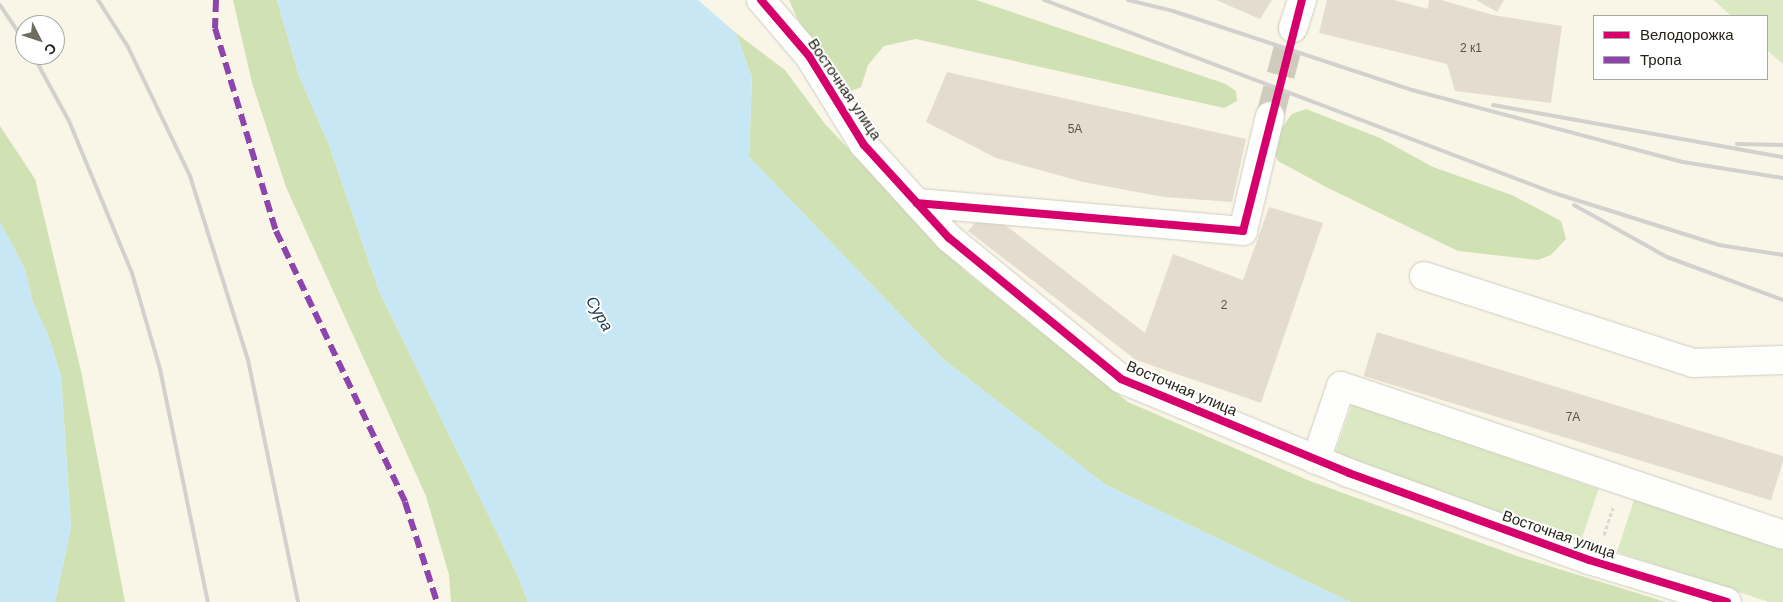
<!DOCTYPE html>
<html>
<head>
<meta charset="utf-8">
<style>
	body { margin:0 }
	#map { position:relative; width:1783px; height:602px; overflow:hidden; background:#f9f6e8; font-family:Arial,sans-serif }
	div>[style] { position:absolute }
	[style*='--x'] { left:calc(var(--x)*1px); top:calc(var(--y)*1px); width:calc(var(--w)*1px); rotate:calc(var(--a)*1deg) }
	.green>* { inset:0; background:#dae9c2; transform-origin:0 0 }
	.forest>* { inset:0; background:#d0e1b4 }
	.water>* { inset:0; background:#c7e7f5 }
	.building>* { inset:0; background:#e5dcd0; transform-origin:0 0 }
	.minor-tunnel>* { height:28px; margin-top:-14px; transform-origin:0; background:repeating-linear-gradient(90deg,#cfccbe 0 28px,transparent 0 42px) }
	.path>* { height:3px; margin-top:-1.5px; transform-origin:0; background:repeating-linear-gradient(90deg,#dad8d4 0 4px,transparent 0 6.5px) }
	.roads { filter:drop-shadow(0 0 1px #cfccc0) drop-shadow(0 0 1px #cfccc0) }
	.minor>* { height:28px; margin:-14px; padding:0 14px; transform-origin:14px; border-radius:14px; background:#fefefc }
	.rail>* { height:4px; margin:-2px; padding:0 2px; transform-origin:2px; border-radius:2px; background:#d2d1ce }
	.quiet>* { height:6px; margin-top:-3px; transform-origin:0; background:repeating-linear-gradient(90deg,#8e44ad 0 12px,transparent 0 18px) }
	.cycleway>* { height:8px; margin:-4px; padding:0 4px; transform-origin:4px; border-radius:4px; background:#d6006c }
	span { translate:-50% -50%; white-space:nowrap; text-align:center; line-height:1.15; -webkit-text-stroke:4px #fff; paint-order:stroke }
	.number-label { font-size:12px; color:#575247 }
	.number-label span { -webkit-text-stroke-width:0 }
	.street-label { font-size:15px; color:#252217 }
	.water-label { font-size:16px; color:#113648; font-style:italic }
	.legend { position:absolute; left:1593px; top:15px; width:175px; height:65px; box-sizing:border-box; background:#fff; border:1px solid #a8a7a2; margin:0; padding:6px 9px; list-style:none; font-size:15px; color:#252217 }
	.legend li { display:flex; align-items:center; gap:10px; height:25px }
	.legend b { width:25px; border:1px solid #a8a7a2 }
	.north { position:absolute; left:15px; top:15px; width:50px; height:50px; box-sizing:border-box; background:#fff; border:1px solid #a8a7a2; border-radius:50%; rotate:131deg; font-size:14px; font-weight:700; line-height:20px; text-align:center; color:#252217 }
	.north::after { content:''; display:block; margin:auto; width:18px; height:22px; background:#6f6c60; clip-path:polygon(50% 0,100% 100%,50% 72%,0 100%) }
</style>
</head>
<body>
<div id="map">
	<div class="green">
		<div style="clip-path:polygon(1714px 0,1783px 0,1783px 64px,1767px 50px,1767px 16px,1731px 16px)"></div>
		<div style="left:1352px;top:404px;width:261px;height:57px;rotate:19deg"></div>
		<div style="clip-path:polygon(1635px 497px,1783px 546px,1783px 602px,1769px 602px,1617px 552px)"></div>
	</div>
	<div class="forest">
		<div style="clip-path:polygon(233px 0,277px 0,299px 76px,329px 145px,379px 291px,518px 576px,528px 602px,451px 602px,449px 575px,426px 496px,286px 187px,252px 83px)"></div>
		<div style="clip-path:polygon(789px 0,976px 0,1226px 84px,1236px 91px,1237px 101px,1224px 108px,916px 39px,884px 46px,868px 65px,861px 87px,851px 91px,835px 77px,797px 18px)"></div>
		<div style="clip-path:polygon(736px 33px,785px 70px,825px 124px,965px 271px,1128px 402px,1310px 481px,1517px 556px,1666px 602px,1350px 602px,1106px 485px,944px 360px,749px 157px,752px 78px)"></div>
		<div style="clip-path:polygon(1306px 109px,1380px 138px,1433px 167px,1512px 195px,1561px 221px,1566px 239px,1551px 255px,1538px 260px,1458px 251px,1328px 188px,1278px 161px,1274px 152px,1274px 141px,1284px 125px,1292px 114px)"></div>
		<div style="clip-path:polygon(0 126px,35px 179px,81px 371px,125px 602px,55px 602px,71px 527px,61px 376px,48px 335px,33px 303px,25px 269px,0 222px)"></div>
	</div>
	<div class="water">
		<div style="clip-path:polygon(277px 0,698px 0,736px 33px,752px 78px,749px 157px,944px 360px,1106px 485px,1350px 602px,528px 602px,518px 576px,379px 291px,329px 145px,299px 76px)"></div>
		<div style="clip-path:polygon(0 222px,25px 269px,33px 303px,48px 335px,61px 376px,71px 527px,55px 602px,0 602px)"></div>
	</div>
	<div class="building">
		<div style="clip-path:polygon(1216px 0,1272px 0,1260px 19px)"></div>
		<div style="clip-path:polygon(1327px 0,1394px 0,1428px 9px,1429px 0,1441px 0,1493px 15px,1562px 26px,1551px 103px,1455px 91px,1447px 64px,1319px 33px)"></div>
		<div style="clip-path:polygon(1476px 0,1504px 0,1497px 12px)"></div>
		<div style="clip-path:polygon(947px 72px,1246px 139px,1232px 202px,1164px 197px,1083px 182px,996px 158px,926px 122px)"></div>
		<div style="clip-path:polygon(1269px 207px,1323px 223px,1261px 403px,1136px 360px,968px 231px,986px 210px,1145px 333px,1173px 254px,1243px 280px)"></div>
		<div style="left:1377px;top:332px;width:426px;height:46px;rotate:17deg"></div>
	</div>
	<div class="minor-tunnel">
		<div style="--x:1270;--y:116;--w:91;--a:-75.4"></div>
	</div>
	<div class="path">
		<div style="--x:1604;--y:535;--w:29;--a:-72"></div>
	</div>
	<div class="roads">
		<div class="minor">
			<div style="--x:761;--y:0;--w:74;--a:49.4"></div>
			<div style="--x:809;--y:56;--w:105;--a:58.3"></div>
			<div style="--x:864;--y:145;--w:126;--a:47.6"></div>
			<div style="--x:949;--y:238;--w:222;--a:39.3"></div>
			<div style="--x:1121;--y:379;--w:247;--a:22.4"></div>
			<div style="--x:1349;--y:473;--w:255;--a:19.9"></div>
			<div style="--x:1589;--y:560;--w:144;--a:16.9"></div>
			<div style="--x:1293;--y:28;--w:29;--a:-72"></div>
			<div style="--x:917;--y:203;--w:327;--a:4.9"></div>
			<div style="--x:1243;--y:231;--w:118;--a:-76.8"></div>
			<div style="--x:1424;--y:276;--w:283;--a:17.9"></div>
			<div style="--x:1693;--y:363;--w:90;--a:-1.9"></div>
			<div style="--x:1316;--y:460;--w:78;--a:-71.3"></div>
			<div style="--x:1341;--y:386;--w:466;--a:18.6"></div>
		</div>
	</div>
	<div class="rail">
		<div style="--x:98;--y:0;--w:56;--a:57.4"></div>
		<div style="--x:128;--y:47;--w:143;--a:64.3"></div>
		<div style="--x:190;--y:176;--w:193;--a:72.5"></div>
		<div style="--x:248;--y:360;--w:247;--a:78.3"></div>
		<div style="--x:1044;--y:0;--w:545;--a:20.73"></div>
		<div style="--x:1554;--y:193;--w:173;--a:17.5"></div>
		<div style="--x:1719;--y:245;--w:65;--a:8.9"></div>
		<div style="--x:1128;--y:0;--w:46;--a:13.7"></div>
		<div style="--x:1173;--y:11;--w:252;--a:18.3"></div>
		<div style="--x:1412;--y:90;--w:280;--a:14.9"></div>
		<div style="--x:1683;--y:162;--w:101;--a:9.1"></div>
		<div style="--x:0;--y:5;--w:45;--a:56"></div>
		<div style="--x:33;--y:55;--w:75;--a:61.4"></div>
		<div style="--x:69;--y:121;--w:165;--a:67.5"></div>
		<div style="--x:132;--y:273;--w:100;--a:73.7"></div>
		<div style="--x:160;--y:369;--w:238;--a:78.4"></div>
		<div style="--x:1493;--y:105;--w:295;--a:10.2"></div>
		<div style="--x:1737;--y:144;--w:46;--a:1.2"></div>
		<div style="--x:1574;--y:205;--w:107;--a:29.2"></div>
		<div style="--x:1667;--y:257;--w:124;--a:20.3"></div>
	</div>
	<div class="quiet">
		<div style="--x:216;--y:0;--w:28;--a:92"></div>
		<div style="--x:215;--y:28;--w:212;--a:73.3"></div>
		<div style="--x:276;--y:231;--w:300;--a:64.5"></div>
		<div style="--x:405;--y:502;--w:105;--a:72.3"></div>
	</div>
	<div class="cycleway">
		<div style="--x:761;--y:0;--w:74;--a:49.4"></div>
		<div style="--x:809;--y:56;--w:105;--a:58.3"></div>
		<div style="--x:864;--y:145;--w:126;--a:47.6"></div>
		<div style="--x:949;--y:238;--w:222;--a:39.3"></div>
		<div style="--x:1121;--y:379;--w:247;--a:22.4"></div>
		<div style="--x:1349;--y:473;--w:255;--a:19.9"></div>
		<div style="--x:1589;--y:560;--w:144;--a:16.9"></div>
		<div style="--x:917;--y:203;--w:327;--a:4.9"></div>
		<div style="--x:1243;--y:231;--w:238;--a:-75.7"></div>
	</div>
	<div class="number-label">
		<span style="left:1471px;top:49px">2 к1</span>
		<span style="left:1075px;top:130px">5А</span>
		<span style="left:1224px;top:306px">2</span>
		<span style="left:1573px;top:418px">7А</span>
	</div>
	<div class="street-label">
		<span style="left:845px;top:89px;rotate:56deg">Восточная улица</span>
		<span style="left:1182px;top:388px;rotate:23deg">Восточная улица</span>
		<span style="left:1559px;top:534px;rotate:19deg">Восточная улица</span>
	</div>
	<div class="water-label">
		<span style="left:599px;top:314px;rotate:60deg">Сура</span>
	</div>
	<ul class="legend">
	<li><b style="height:6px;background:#d6006c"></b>Велодорожка</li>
	<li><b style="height:6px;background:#8e44ad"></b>Тропа</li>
	</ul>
	<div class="north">С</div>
</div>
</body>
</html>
